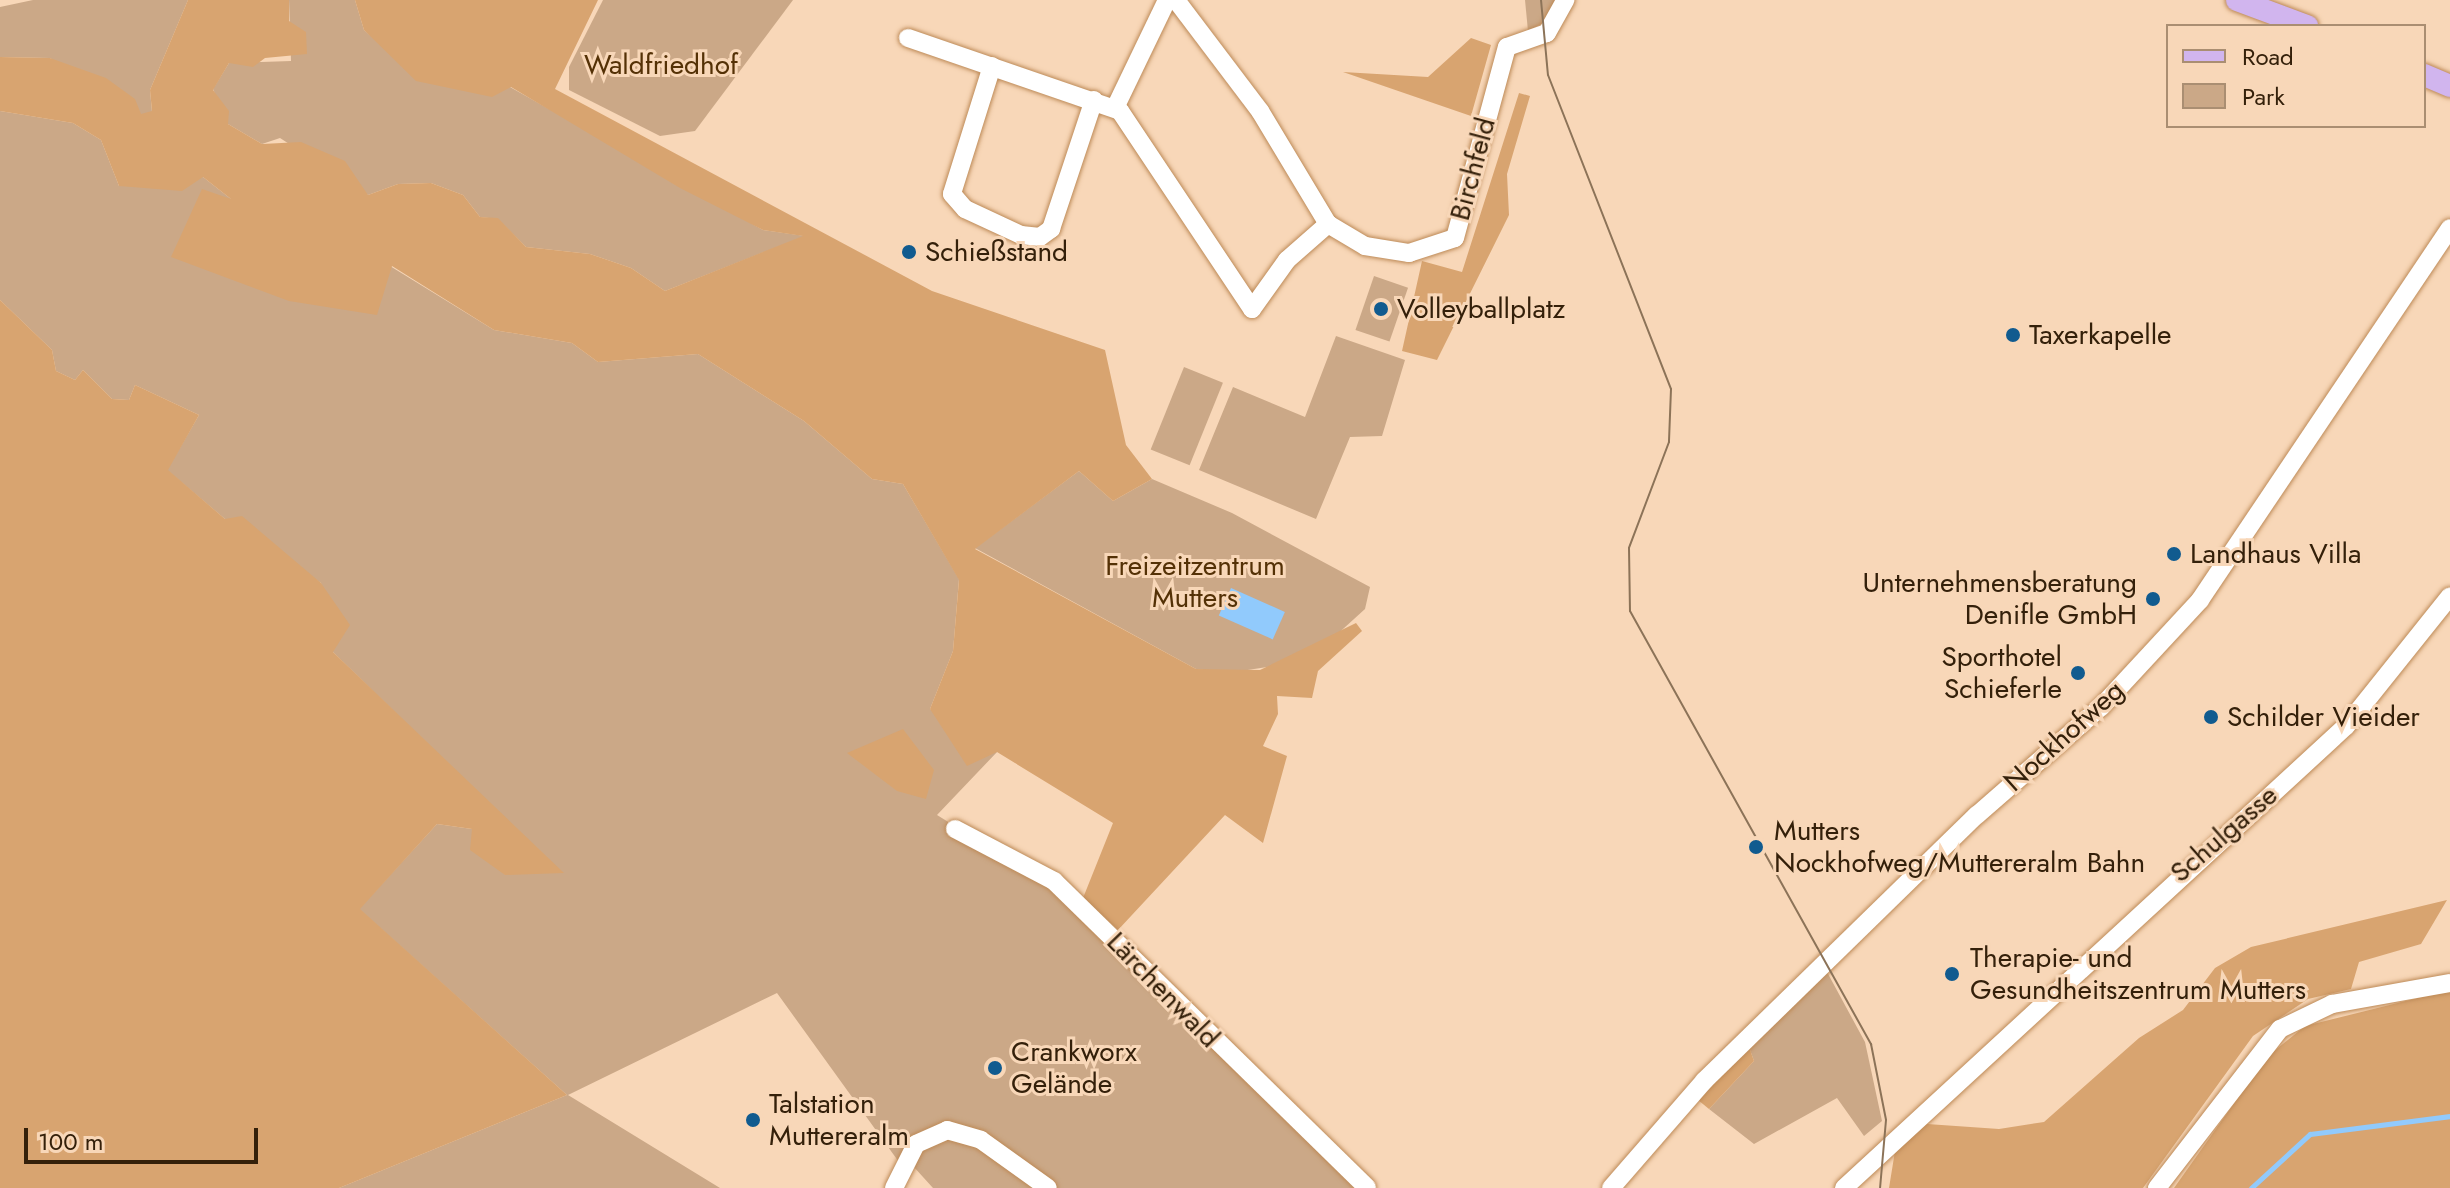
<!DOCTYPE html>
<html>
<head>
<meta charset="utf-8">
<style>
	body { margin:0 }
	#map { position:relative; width:2450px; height:1188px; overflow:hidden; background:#f8d7b8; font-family:Jost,sans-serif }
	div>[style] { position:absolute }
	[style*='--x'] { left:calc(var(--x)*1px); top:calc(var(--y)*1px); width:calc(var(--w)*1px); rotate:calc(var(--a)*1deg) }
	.green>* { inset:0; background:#cba887; transform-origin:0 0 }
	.forest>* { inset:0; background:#d8a470 }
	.water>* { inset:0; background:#91cafc; transform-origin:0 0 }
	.stream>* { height:5px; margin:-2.5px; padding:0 2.5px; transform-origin:2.5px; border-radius:2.5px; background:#91cafc }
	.roads { filter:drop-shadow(0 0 2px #bd8a57) drop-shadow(0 0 2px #bd8a57) }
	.minor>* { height:18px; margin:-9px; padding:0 9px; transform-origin:9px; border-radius:9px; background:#fff }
	.major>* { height:22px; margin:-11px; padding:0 11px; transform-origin:11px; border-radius:11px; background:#d1b5ee }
	.tram>* { height:2px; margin:-1px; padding:0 1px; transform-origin:1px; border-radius:1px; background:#8c7358 }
	.dots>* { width:22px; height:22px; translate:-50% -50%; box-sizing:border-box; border:4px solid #f8d7b8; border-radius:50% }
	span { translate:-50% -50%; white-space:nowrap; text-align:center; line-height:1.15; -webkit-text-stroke:6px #f8d7b8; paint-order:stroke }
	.park-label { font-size:28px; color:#543106 }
	.street-label { font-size:28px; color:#34200a }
	.poi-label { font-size:28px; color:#34200a }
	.left { translate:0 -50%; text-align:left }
	.right { translate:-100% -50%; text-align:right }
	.legend { position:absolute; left:2166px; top:24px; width:260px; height:104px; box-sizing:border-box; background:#f8d7b8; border:2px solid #aa8e72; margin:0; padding:10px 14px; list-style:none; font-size:24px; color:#34200a }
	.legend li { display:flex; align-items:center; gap:16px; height:40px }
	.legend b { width:40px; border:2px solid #aa8e72 }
	.scale { position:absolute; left:24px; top:1128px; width:234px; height:36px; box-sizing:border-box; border:4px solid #34200a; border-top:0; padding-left:10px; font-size:24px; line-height:28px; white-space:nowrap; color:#34200a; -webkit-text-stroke:6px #f8d7b8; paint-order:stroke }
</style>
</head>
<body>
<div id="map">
	<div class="green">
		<div style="clip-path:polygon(33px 0,188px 0,150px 90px,152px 112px,141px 115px,50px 58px,0 57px,0 7px)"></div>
		<div style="clip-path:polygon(289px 0,355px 0,364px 30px,381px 45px,510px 87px,763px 230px,805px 236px,665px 291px,631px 268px,590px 254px,526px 247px,498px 219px,480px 217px,463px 195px,431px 183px,398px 184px,368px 195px,280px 138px,262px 144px,228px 124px,213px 89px,229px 63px,291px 61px)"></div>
		<div style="clip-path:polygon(603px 0,793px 0,695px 131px,660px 136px,569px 90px,569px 67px)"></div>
		<div style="clip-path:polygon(1525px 0,1558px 0,1549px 20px,1528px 31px)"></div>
		<div style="clip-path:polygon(0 111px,73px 123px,101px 140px,119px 186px,203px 177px,231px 199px,263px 196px,332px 256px,364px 250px,494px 330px,572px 343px,598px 362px,698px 354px,804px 421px,872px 479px,903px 484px,959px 579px,953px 651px,930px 709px,997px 752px,937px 815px,1052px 886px,1361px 1188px,933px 1188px,913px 1166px,909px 1176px,777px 993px,568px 1095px,720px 1188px,339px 1188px,567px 1095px,359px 909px,437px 824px,472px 829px,505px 875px,441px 757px,333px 652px,321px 583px,225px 519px,167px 470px,199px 415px,135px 385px,129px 400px,112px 399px,83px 370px,75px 380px,56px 371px,52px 350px,0 300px)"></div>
		<div style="left:1374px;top:276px;width:36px;height:57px;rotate:19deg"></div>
		<div style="clip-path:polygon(1336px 336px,1405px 360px,1382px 436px,1350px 437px,1316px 519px,1199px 470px,1233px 387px,1305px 417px)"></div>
		<div style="left:1184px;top:367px;width:42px;height:89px;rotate:22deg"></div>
		<div style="clip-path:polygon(1079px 471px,1113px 501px,1152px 479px,1232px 513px,1370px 587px,1365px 609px,1332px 639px,1274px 666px,1228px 673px,1196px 669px,975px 548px)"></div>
		<div style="clip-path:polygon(1827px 972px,1865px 1042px,1882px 1121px,1864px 1136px,1837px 1098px,1754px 1144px,1709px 1109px,1754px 1061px,1749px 1047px)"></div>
	</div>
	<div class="forest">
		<div style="clip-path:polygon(188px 0,289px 0,289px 21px,306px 32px,307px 54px,265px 58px,253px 67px,229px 63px,213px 90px,229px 111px,228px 124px,262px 144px,301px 142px,345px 161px,368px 195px,398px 184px,431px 183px,463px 195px,480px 217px,498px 218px,526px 247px,590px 254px,631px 268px,665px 291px,803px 236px,763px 230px,680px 188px,511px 87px,492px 97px,416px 81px,364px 30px,355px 0,598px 0,555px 89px,932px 291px,1105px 350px,1126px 445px,1152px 479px,1113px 501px,1079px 471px,975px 549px,1196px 669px,1260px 670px,1356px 623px,1362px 631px,1318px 671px,1312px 698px,1277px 696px,1278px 714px,1263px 746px,1287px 756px,1263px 843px,1225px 815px,1118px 930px,1083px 898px,1113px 823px,997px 752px,967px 766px,930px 709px,953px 651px,959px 580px,903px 484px,872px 479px,804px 421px,698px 354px,598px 362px,572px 343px,494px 330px,392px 266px,377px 315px,289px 301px,171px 257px,202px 189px,231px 199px,203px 177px,182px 191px,119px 186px,101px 140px,73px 123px,0 111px,0 57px,50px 58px,106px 78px,135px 99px,141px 114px,152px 111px,150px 90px)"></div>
		<div style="clip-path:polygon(1471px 38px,1491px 45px,1471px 116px,1343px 72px,1428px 77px)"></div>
		<div style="clip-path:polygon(1519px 93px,1530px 96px,1507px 174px,1509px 215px,1437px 360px,1402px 351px,1422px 261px,1462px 272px)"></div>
		<div style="clip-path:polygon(0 300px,52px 350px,56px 371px,75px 380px,83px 370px,112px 399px,129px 400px,135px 385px,199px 415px,168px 470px,225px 519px,242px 516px,321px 583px,350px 625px,333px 652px,564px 873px,505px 875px,470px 850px,472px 829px,437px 824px,360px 909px,567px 1095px,339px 1188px,0 1188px)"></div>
		<div style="clip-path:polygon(903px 729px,934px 770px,926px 799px,897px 791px,847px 753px)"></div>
		<div style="clip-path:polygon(2447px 900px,2421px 944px,2359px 962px,2351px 989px,2308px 999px,2253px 1036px,2143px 1188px,1889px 1188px,1896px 1145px,1927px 1124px,1999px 1129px,2044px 1122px,2139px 1038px,2183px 1010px,2215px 968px,2251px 947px)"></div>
		<div style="clip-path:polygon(2450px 990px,2450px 1188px,2174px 1188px,2267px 1057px,2305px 1026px)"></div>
		<div style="clip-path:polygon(1749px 1047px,1754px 1061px,1709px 1109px,1698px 1100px)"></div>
	</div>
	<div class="water">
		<div style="left:1231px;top:588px;width:59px;height:30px;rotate:24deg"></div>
	</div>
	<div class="stream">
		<div style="--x:2251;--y:1188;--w:80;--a:-42.5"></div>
		<div style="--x:2310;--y:1134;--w:141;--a:-7.3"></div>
	</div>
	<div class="roads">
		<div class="minor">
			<div style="--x:1176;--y:0;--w:139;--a:52.9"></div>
			<div style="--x:1260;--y:111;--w:132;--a:59"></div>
			<div style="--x:1328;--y:224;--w:43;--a:30.7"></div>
			<div style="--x:1365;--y:246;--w:45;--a:9"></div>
			<div style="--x:1409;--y:253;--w:48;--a:-18.1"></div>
			<div style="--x:1455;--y:238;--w:198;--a:-74.8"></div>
			<div style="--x:1507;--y:47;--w:42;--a:-19.3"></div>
			<div style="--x:1547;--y:33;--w:38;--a:-61"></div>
			<div style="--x:908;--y:38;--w:224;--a:19"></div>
			<div style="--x:1120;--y:111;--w:238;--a:56.3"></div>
			<div style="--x:1252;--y:309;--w:60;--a:-54.5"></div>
			<div style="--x:1287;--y:260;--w:55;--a:-41.3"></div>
			<div style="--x:992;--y:66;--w:134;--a:107.4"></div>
			<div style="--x:952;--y:194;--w:20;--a:49"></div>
			<div style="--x:965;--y:209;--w:62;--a:24.9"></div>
			<div style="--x:1021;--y:235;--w:19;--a:6"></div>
			<div style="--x:1040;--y:237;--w:14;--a:-36"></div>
			<div style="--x:1051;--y:229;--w:136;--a:-71.6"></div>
			<div style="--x:1115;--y:108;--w:120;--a:-64.3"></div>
			<div style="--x:955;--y:829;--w:112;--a:27.7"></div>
			<div style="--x:1054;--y:881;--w:438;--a:44.4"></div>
			<div style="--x:894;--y:1188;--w:49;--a:-63.4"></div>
			<div style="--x:916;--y:1144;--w:34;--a:-24"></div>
			<div style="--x:947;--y:1130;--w:35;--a:16"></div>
			<div style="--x:981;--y:1140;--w:82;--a:35.6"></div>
			<div style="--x:1611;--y:1188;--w:142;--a:-49"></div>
			<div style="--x:1704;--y:1081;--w:381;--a:-44.3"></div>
			<div style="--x:1977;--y:815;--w:164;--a:-41.1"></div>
			<div style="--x:2101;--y:707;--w:146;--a:-47.2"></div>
			<div style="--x:2200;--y:600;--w:448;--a:-56.1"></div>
			<div style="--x:1844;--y:1188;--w:682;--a:-42.62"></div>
			<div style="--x:2346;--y:726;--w:166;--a:-51.3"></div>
			<div style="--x:2157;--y:1188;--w:201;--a:-52.3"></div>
			<div style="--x:2280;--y:1029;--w:58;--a:-25.7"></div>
			<div style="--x:2332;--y:1004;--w:120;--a:-10.1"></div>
		</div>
		<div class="major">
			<div style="--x:2237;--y:0;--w:75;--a:20.4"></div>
			<div style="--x:2424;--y:75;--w:28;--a:23"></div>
		</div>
	</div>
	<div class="tram">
		<div style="--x:1541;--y:0;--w:75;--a:84.7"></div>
		<div style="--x:1548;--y:75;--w:337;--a:68.6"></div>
		<div style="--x:1671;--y:389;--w:53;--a:92.2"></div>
		<div style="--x:1669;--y:442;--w:113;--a:110.7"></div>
		<div style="--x:1629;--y:548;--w:63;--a:89.1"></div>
		<div style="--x:1630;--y:611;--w:496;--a:60.9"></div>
		<div style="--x:1871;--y:1044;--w:77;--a:78.8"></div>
		<div style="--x:1886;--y:1120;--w:68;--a:95"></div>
	</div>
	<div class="dots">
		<div style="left:909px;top:252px;background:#115b8f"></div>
		<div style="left:1381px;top:309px;background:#115b8f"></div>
		<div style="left:2013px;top:335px;background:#115b8f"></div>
		<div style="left:2174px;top:554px;background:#115b8f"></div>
		<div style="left:2153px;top:599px;background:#115b8f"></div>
		<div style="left:2078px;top:673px;background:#115b8f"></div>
		<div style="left:2211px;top:717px;background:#115b8f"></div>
		<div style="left:1756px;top:847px;background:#115b8f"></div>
		<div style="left:1952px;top:974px;background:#115b8f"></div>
		<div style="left:995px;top:1068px;background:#115b8f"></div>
		<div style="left:753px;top:1120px;background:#115b8f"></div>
	</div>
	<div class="park-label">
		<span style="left:661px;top:65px">Waldfriedhof</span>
		<span style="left:1195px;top:582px">Freizeitzentrum<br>Mutters</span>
	</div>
	<div class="street-label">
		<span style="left:1473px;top:169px;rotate:-75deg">Birchfeld</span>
		<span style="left:2064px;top:736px;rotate:-42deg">Nockhofweg</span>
		<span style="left:2224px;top:834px;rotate:-41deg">Schulgasse</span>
		<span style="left:1163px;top:990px;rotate:46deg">Lärchenwald</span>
	</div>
	<div class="poi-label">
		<span class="left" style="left:925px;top:252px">Schießstand</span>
		<span class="left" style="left:1397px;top:309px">Volleyballplatz</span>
		<span class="left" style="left:2029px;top:335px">Taxerkapelle</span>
		<span class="left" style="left:2190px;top:554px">Landhaus Villa</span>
		<span class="right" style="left:2137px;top:599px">Unternehmensberatung<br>Denifle GmbH</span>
		<span class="right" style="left:2062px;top:673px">Sporthotel<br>Schieferle</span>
		<span class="left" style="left:2227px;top:717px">Schilder Vieider</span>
		<span class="left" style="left:1774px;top:847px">Mutters<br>Nockhofweg/Muttereralm Bahn</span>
		<span class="left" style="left:1970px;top:974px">Therapie- und<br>Gesundheitszentrum Mutters</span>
		<span class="left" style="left:1011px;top:1068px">Crankworx<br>Gelände</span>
		<span class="left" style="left:769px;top:1120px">Talstation<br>Muttereralm</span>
	</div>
	<ul class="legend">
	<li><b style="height:10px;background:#d1b5ee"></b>Road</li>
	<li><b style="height:22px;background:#cba887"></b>Park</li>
	</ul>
	<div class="scale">100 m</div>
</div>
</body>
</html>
